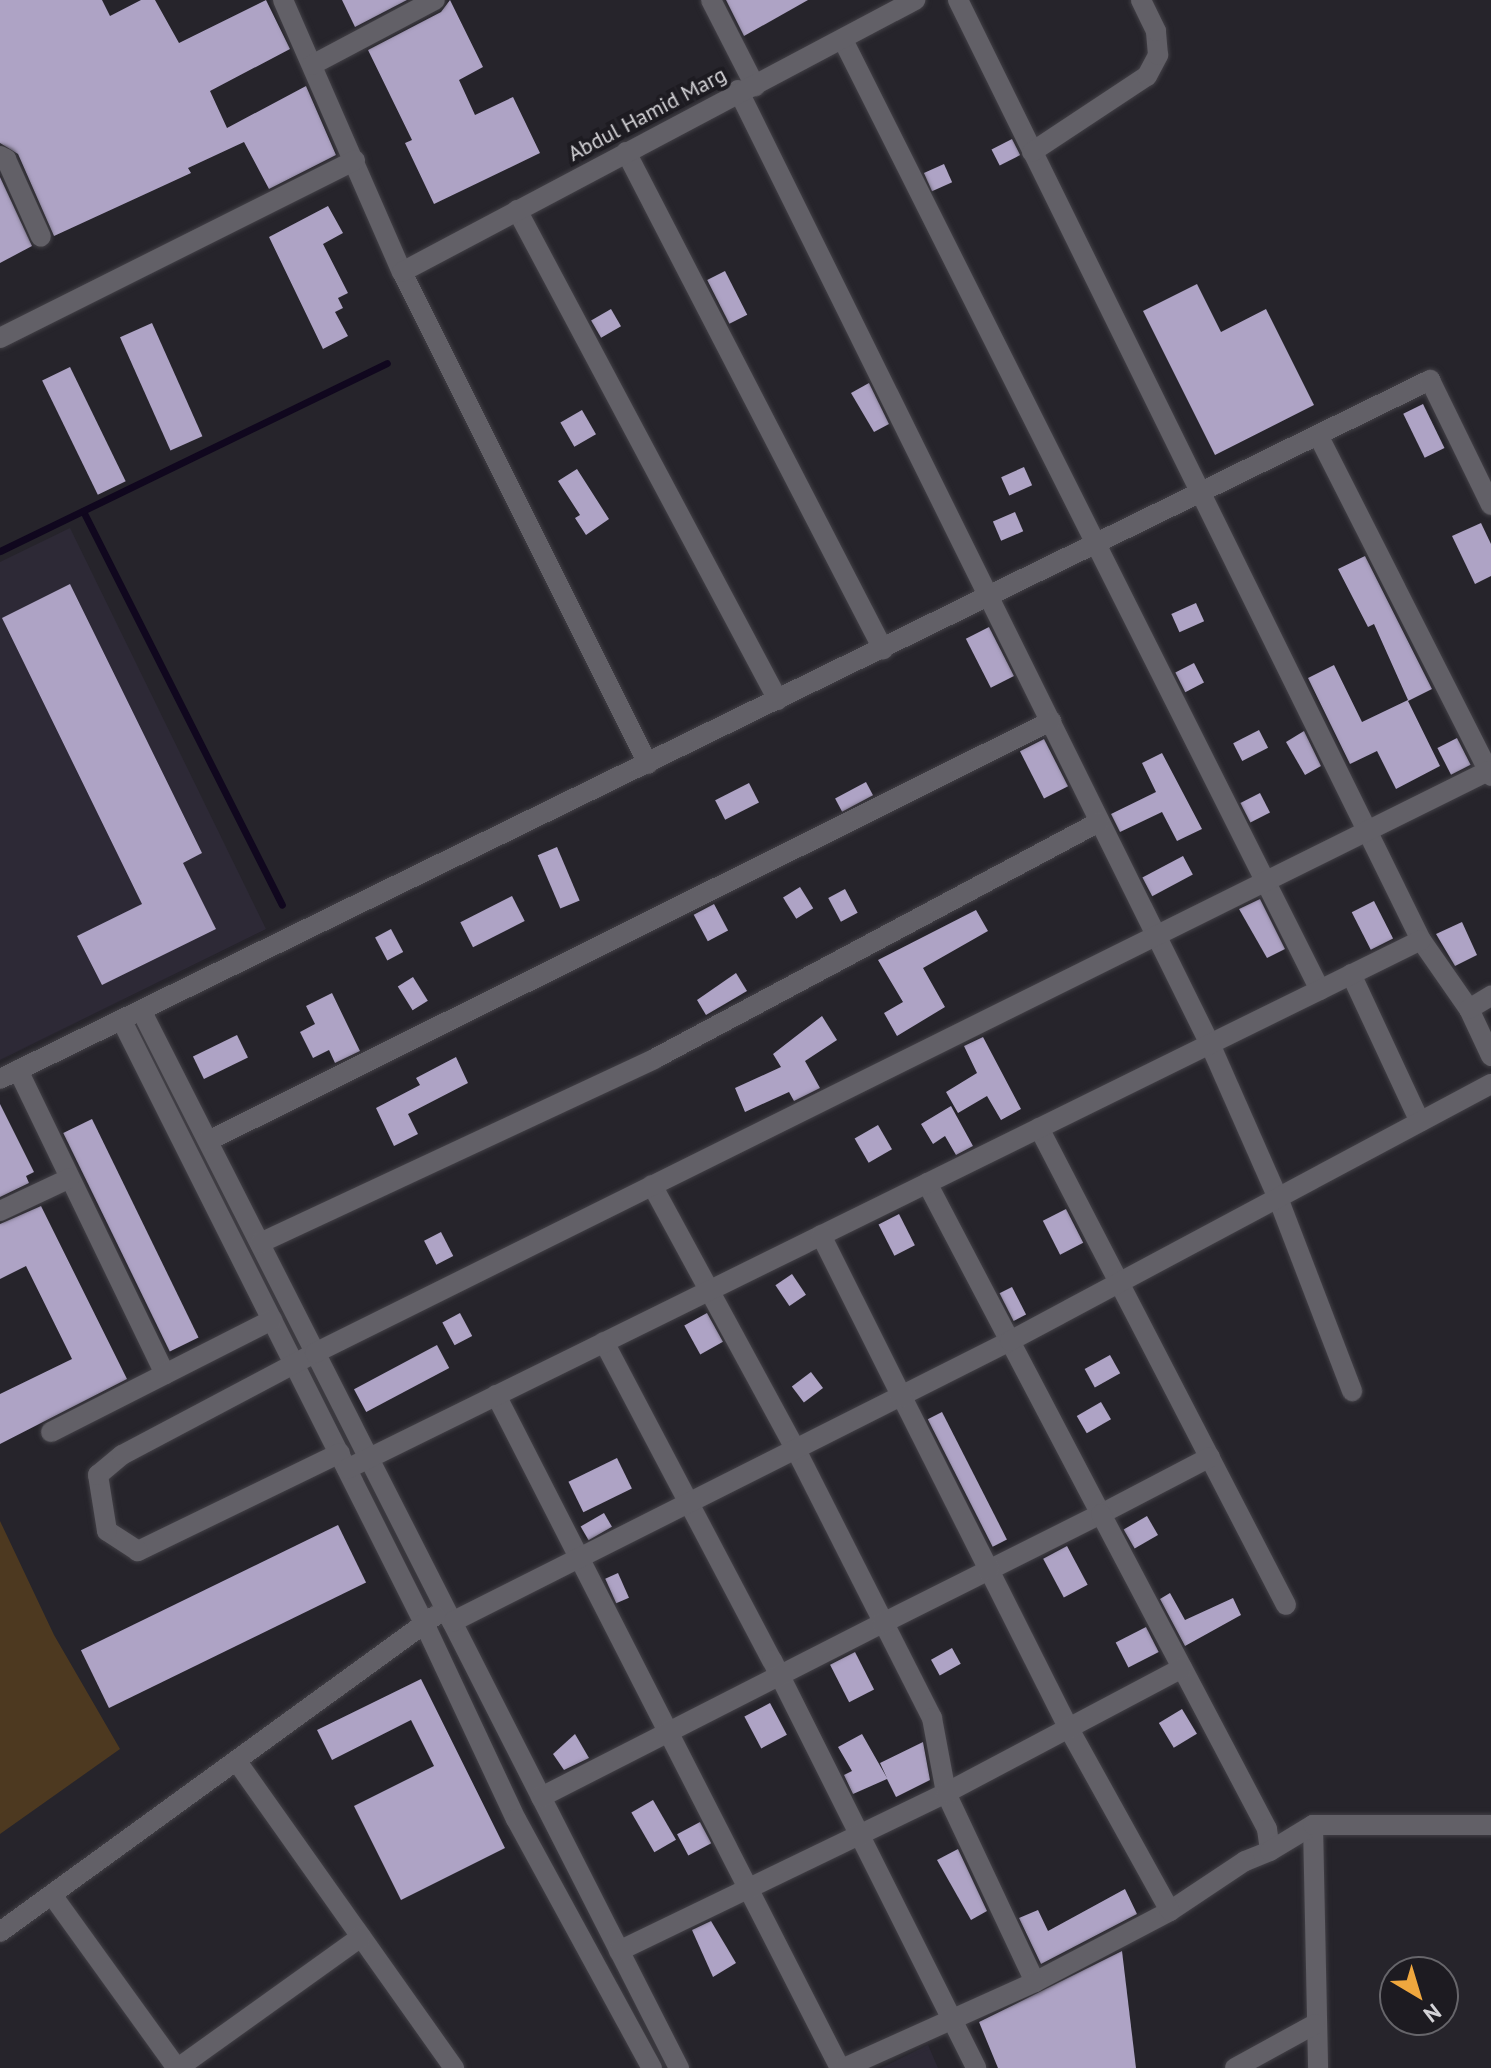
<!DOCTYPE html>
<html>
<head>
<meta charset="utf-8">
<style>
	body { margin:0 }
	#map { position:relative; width:1491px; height:2068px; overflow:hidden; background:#26242b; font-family:"PT Sans",sans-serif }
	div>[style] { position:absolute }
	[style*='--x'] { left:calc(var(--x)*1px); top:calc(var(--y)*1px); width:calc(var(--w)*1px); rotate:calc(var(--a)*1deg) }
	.built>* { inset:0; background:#2d2936 }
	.green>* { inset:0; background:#4d3920 }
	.stream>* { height:7px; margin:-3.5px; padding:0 3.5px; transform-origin:3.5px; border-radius:3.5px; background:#10071e }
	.building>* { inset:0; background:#aea3c5; transform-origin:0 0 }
	.roads { filter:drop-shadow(0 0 2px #424046) drop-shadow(0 0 2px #424046) }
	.minor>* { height:20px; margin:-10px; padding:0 10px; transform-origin:10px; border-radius:10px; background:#626067 }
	span { translate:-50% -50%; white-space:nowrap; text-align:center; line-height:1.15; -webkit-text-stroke:8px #1d1b21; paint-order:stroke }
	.street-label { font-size:22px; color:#d4d3d7 }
	.north { position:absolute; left:1379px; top:1956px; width:80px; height:80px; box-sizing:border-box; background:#1d1b21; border:2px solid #66656a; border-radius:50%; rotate:142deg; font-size:22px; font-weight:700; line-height:32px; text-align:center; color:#d4d3d7 }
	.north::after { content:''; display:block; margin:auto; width:28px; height:36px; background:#efa73e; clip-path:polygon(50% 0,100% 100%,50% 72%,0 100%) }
</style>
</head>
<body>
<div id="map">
	<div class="built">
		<div style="clip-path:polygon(70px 528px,266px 929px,0 1060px,0 562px)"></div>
		<div style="clip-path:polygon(928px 2045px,938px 2068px,881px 2068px)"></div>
	</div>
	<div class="green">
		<div style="clip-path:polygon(0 1521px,54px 1635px,120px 1749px,0 1834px)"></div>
	</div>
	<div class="stream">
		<div style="--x:83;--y:511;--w:441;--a:63.2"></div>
		<div style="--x:0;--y:551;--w:430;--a:-25.9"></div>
	</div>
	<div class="building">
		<div style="clip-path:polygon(0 0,102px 0,110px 16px,141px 0,155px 0,179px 43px,266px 0,290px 49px,210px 91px,227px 128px,306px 86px,336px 155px,269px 189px,244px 142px,188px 168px,191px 173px,54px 236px,18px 154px,0 143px)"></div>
		<div style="clip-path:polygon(342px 0,407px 0,355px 27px)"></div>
		<div style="clip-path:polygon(450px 0,483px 67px,459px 80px,475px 115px,513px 97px,540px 153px,434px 204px,405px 143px,412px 140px,368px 50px,441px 12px)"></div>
		<div style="clip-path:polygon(726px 0,808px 0,744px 36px)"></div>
		<div style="left:1012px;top:139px;width:18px;height:23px;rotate:63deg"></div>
		<div style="left:944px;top:164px;width:20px;height:22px;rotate:66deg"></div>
		<div style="clip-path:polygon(0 177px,32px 246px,0 263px)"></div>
		<div style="clip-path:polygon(328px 206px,343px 233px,323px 244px,348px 293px,338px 298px,343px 308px,335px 312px,348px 336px,323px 349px,269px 237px)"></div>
		<div style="left:725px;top:271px;width:49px;height:20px;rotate:63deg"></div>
		<div style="clip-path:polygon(1197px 284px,1221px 332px,1266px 309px,1314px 405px,1215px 455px,1143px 311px)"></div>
		<div style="left:611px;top:309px;width:20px;height:23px;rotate:60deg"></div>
		<div style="left:152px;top:323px;width:124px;height:35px;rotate:66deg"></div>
		<div style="left:70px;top:367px;width:127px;height:31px;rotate:64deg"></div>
		<div style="clip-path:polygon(869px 383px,889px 424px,874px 432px,851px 393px)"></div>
		<div style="left:1423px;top:404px;width:49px;height:22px;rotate:64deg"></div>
		<div style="left:582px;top:410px;width:28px;height:25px;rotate:60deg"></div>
		<div style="left:1024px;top:467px;width:20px;height:25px;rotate:66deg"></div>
		<div style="clip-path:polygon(577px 469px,609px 519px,586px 535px,575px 518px,580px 515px,558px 481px)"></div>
		<div style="left:1015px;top:512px;width:21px;height:24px;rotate:67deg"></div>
		<div style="clip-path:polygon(1481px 523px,1491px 544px,1491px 576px,1475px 584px,1452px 536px)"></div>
		<div style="clip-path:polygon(1365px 556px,1432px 689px,1408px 701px,1440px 766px,1396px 789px,1377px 751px,1350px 764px,1308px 678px,1334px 665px,1362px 722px,1408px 700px,1374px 624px,1368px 627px,1338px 569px)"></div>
		<div style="clip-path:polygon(70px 584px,202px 853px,183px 863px,216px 929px,102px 985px,77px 936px,142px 904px,2px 618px)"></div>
		<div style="left:1196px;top:603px;width:20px;height:27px;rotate:66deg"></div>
		<div style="left:989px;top:627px;width:55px;height:26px;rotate:63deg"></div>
		<div style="left:1194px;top:663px;width:22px;height:21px;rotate:63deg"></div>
		<div style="left:1259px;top:730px;width:20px;height:29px;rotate:63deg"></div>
		<div style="clip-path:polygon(1304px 731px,1321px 766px,1305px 775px,1286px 742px)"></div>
		<div style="left:1457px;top:738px;width:30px;height:22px;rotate:63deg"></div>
		<div style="left:1044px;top:739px;width:53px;height:27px;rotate:63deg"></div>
		<div style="clip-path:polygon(1162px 753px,1202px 829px,1177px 841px,1162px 812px,1120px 832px,1111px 814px,1156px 792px,1142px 763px)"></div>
		<div style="left:866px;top:782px;width:15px;height:35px;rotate:62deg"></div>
		<div style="left:749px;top:783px;width:22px;height:38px;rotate:63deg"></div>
		<div style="left:1260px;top:793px;width:22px;height:22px;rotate:63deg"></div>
		<div style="left:557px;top:847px;width:58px;height:21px;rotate:67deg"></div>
		<div style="left:1183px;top:856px;width:21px;height:46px;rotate:62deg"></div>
		<div style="left:800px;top:887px;width:25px;height:20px;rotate:58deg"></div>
		<div style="left:845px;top:889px;width:27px;height:19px;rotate:62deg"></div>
		<div style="left:512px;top:896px;width:28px;height:58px;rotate:63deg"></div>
		<div style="clip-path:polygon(1260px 899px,1285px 949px,1267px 958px,1239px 909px)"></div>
		<div style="left:1374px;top:901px;width:42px;height:25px;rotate:63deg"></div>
		<div style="left:714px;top:904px;width:30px;height:23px;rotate:62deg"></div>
		<div style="clip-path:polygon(976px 910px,988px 931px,923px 968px,945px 1007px,897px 1036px,884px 1013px,903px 1002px,878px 960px)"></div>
		<div style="clip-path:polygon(1462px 922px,1477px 955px,1455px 966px,1436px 934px)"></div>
		<div style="left:391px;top:929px;width:26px;height:18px;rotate:62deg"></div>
		<div style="clip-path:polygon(736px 973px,747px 991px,706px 1015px,697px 1000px)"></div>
		<div style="left:413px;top:977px;width:28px;height:18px;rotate:58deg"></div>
		<div style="clip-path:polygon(332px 993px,360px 1051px,335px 1063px,329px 1050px,313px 1058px,300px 1032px,315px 1024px,306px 1006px)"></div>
		<div style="clip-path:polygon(822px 1016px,837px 1040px,805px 1061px,820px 1088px,794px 1101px,789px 1092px,745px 1112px,735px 1088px,781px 1067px,773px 1054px)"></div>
		<div style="left:237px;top:1035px;width:25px;height:49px;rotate:64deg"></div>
		<div style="clip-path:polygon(983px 1037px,1021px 1109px,1001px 1120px,987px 1096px,958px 1113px,946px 1092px,977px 1073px,964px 1046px)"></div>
		<div style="clip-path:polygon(456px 1057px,468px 1083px,408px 1114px,418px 1134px,394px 1146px,376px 1108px,420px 1085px,416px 1078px)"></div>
		<div style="clip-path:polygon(0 1104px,34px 1172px,26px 1176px,29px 1183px,0 1197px)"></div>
		<div style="clip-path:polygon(951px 1106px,973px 1146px,956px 1155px,945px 1136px,933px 1144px,921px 1124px)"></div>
		<div style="left:92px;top:1119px;width:243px;height:32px;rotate:64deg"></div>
		<div style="left:878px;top:1125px;width:28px;height:27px;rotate:60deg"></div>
		<div style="clip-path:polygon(41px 1206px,127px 1379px,0 1444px,0 1394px,72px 1359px,26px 1266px,0 1279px,0 1224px)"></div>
		<div style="left:1066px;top:1209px;width:38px;height:26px;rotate:63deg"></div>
		<div style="left:899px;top:1214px;width:35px;height:23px;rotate:63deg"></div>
		<div style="left:441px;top:1232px;width:27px;height:19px;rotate:63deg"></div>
		<div style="left:792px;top:1274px;width:25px;height:20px;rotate:56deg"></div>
		<div style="left:1012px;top:1287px;width:31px;height:14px;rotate:63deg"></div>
		<div style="left:460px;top:1313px;width:26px;height:20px;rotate:62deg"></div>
		<div style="left:707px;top:1313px;width:33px;height:26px;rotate:61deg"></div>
		<div style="left:437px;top:1345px;width:26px;height:94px;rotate:62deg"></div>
		<div style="left:1110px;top:1355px;width:21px;height:29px;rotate:61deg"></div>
		<div style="left:811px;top:1372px;width:20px;height:24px;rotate:53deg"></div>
		<div style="left:1101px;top:1402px;width:20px;height:28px;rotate:60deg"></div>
		<div style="left:942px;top:1412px;width:143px;height:16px;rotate:63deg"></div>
		<div style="left:617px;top:1458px;width:34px;height:54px;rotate:64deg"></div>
		<div style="left:604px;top:1513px;width:16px;height:27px;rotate:60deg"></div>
		<div style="left:1147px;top:1516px;width:22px;height:27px;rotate:60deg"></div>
		<div style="left:338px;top:1525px;width:64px;height:286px;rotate:64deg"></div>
		<div style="left:1067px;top:1546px;width:44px;height:27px;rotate:62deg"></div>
		<div style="left:618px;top:1573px;width:27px;height:14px;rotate:66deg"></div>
		<div style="clip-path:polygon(1170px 1593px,1185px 1620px,1233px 1598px,1241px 1615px,1185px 1646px,1160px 1599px)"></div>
		<div style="left:1146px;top:1627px;width:28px;height:34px;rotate:63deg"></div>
		<div style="left:952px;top:1648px;width:18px;height:24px;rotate:61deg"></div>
		<div style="left:855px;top:1652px;width:42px;height:28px;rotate:63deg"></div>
		<div style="clip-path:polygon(421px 1679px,505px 1848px,401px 1900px,354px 1806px,434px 1766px,411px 1720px,332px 1760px,317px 1730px)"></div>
		<div style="left:770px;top:1703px;width:36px;height:29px;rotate:62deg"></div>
		<div style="left:1182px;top:1709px;width:29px;height:27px;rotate:59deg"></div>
		<div style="clip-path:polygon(575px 1734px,589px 1758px,564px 1770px,553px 1754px)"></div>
		<div style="clip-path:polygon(862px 1734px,887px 1778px,880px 1763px,923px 1742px,930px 1780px,896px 1797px,887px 1779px,853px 1794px,844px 1775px,852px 1771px,838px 1747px)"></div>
		<div style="left:653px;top:1800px;width:46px;height:25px;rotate:60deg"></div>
		<div style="left:700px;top:1822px;width:24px;height:26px;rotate:62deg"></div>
		<div style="clip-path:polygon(958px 1849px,987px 1911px,971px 1920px,937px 1860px)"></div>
		<div style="clip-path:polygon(1125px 1889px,1137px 1914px,1041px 1964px,1019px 1918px,1038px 1910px,1048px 1931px)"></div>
		<div style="clip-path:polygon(711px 1921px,736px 1963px,713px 1977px,692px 1930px)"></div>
		<div style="clip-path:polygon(1122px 1951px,1136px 2068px,998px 2068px,979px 2022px)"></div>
	</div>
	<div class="roads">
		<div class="minor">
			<div style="--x:283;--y:0;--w:297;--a:66.4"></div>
			<div style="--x:402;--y:272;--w:550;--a:63.43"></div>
			<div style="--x:711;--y:0;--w:97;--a:62.9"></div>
			<div style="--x:958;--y:0;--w:1048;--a:63.78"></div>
			<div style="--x:1421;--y:940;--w:84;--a:55.2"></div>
			<div style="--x:1469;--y:1009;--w:52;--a:64.9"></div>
			<div style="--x:843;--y:40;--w:1063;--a:63.34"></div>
			<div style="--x:312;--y:65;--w:139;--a:-27.9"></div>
			<div style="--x:738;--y:90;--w:1064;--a:63.68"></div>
			<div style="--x:1210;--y:1044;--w:168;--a:66.2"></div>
			<div style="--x:1278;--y:1198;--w:207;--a:69"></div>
			<div style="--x:626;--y:152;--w:560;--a:62.66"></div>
			<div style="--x:1032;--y:152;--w:138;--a:-33.5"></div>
			<div style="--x:1147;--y:76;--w:24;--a:-62"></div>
			<div style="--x:1158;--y:55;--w:24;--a:-95"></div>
			<div style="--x:1156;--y:31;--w:34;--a:-116"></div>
			<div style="--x:0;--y:156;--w:7;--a:27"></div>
			<div style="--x:6;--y:159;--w:85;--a:65.8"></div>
			<div style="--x:517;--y:210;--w:555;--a:61.96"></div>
			<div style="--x:402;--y:272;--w:581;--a:-27.93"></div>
			<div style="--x:0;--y:338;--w:397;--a:-26.6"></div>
			<div style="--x:1318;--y:435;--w:382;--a:63.1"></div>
			<div style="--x:1351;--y:974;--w:163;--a:65"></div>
			<div style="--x:1469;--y:1009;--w:26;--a:-31"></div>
			<div style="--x:142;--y:1012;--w:1185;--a:63.05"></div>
			<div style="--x:122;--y:1021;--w:674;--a:63.36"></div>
			<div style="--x:424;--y:1623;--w:217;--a:64.9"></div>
			<div style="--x:516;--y:1819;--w:284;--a:61.4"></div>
			<div style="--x:18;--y:1070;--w:338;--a:64.2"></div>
			<div style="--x:0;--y:1079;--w:1592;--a:-26.05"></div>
			<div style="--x:1430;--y:380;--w:139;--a:64"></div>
			<div style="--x:1039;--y:1128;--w:537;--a:62.62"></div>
			<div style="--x:208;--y:1141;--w:942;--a:-26.48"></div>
			<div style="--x:927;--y:1183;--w:374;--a:62.3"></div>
			<div style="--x:1101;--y:1514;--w:123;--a:-27.6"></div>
			<div style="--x:652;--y:1185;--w:299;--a:61.5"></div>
			<div style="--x:795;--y:1448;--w:303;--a:63.1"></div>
			<div style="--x:932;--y:1718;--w:76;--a:79.4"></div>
			<div style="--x:946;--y:1793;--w:209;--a:64.8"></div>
			<div style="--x:1035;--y:1982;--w:153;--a:-27.7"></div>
			<div style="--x:0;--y:1211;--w:77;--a:-25.2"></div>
			<div style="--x:260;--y:1243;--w:435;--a:-25"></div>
			<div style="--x:654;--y:1059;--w:504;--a:-28.04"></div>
			<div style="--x:604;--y:1342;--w:360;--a:62.2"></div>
			<div style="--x:772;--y:1660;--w:456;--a:63.4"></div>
			<div style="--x:496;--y:1395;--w:756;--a:62.93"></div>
			<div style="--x:51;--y:1432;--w:248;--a:-26.9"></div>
			<div style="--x:340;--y:1453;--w:225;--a:154.1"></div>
			<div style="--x:138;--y:1551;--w:37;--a:-147"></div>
			<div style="--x:107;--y:1531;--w:57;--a:-99.1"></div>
			<div style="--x:98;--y:1475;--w:31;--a:-40"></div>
			<div style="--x:122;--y:1455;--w:218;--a:-27.9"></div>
			<div style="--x:315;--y:1353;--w:1309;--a:-26.39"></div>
			<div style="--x:347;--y:1469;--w:1197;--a:-26.22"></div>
			<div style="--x:452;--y:1622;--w:625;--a:-26.73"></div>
			<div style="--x:1010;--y:1341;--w:545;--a:-28.12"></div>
			<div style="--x:238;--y:1763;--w:374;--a:54.7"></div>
			<div style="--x:541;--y:1797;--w:384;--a:-27"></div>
			<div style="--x:883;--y:1623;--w:244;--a:-26.6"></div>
			<div style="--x:1101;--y:1514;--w:356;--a:62.2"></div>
			<div style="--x:1267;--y:1829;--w:22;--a:82"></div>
			<div style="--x:1270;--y:1851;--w:27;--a:158"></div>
			<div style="--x:1245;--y:1861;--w:90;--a:146.3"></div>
			<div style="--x:1170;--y:1911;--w:208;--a:-119"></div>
			<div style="--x:1069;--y:1729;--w:178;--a:-116.7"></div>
			<div style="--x:989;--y:1570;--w:194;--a:-116.7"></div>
			<div style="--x:902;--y:1397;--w:181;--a:-116.6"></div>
			<div style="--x:1313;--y:1825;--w:243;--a:88.8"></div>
			<div style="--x:1270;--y:1851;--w:50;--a:-31.2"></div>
			<div style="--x:1313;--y:1825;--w:178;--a:0"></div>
			<div style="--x:52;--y:1895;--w:213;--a:54.2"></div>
			<div style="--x:0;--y:1932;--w:538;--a:-36"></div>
			<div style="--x:619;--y:1951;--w:363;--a:-25.8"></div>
			<div style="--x:946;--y:1793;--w:267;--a:-27.9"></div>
			<div style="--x:178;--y:2068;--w:225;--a:-35.6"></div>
			<div style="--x:844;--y:2068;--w:209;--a:-24.2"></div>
			<div style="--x:1235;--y:2068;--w:91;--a:-28.8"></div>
		</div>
	</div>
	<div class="street-label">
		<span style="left:647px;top:114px;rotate:-28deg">Abdul Hamid Marg</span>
	</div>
	<div class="north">N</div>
</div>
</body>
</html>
